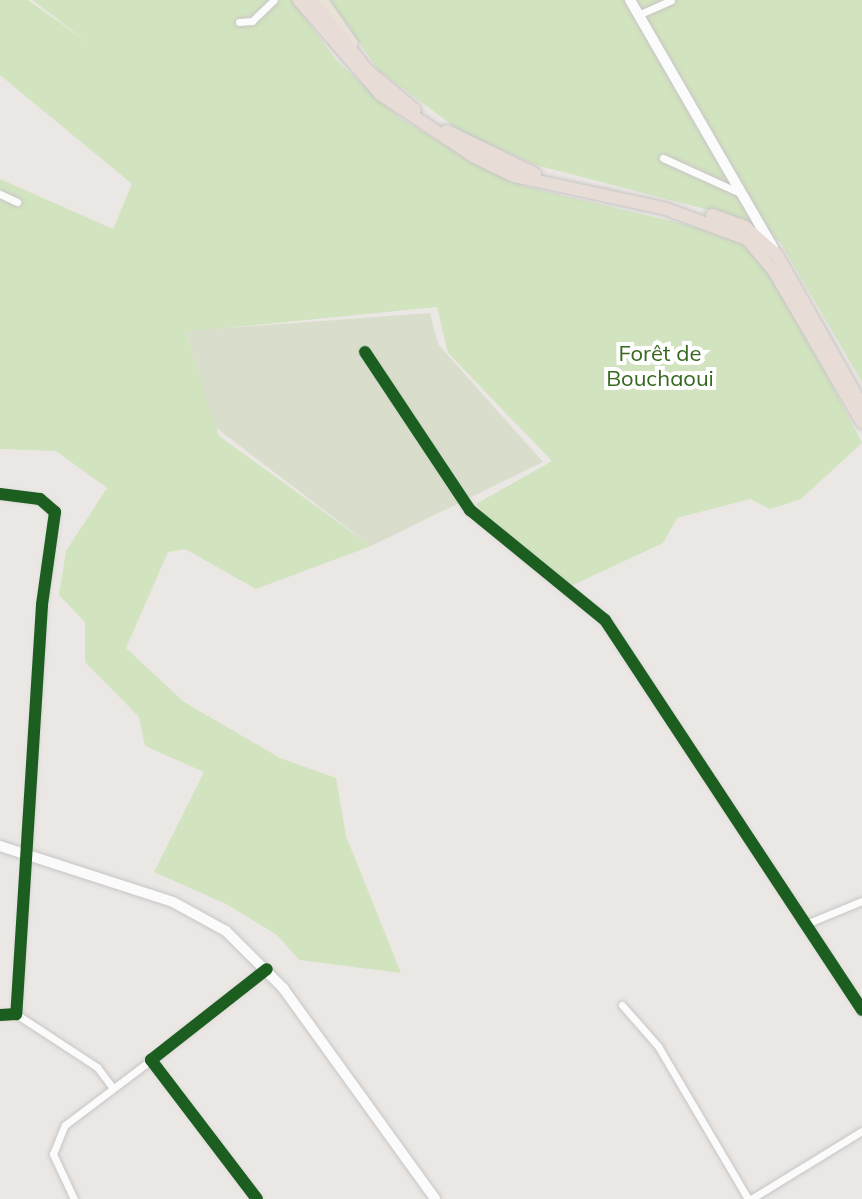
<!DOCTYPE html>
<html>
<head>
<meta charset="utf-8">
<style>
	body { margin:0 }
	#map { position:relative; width:862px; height:1199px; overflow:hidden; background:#ebe7e4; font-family:Mulish,sans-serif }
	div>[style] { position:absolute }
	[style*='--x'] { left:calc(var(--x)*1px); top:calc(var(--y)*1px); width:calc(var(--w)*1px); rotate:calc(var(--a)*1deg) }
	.green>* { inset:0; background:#d2e4bf }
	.cemetery>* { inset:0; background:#d9decc }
	.roads { filter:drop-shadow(0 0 2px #c7c6c6) drop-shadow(0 0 2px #c7c6c6) }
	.street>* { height:7px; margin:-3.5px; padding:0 3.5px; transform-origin:3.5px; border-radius:3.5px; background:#fcfbfb }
	.secondary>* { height:10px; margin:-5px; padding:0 5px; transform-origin:5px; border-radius:5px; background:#fcfbfb }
	.primary>* { height:11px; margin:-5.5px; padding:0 5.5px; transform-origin:5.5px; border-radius:5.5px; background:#e7e1d6 }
	.highway>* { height:12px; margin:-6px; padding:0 6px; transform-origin:6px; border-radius:6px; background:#e8ddd6 }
	.cycleway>* { height:12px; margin:-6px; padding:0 6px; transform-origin:6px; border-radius:6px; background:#1b5e20 }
	span { translate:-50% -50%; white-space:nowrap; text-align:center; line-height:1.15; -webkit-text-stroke:8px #fff; paint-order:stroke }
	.park-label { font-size:22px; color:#36691f }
</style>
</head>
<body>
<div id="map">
	<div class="green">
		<div style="clip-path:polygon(0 0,28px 0,90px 44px,32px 0,292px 0,336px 60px,400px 118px,479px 165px,527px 187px,743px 238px,784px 292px,862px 443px,801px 499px,770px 509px,750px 499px,677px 518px,663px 543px,573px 585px,503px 535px,476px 504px,552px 461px,448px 353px,437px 307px,186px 332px,219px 436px,371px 546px,256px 589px,185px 549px,168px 552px,126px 648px,184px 702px,280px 758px,336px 778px,346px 836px,401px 973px,299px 960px,277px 935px,226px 904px,154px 872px,204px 772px,145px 746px,139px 717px,85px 662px,85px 622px,59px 595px,66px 551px,107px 488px,56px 451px,0 449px,0 179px,113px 229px,132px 184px,0 75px)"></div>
		<div style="clip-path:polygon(330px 0,862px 0,862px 382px,780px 242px,747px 220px,536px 165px,463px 133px,378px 70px)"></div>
	</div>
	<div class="cemetery">
		<div style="clip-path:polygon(430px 313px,438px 344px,543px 462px,371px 546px,215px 427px,186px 331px)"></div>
	</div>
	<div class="roads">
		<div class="street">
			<div style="--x:638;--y:15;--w:36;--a:-24"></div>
			<div style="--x:239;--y:22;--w:13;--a:-4"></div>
			<div style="--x:252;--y:21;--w:30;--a:-44"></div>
			<div style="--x:663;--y:158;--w:85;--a:24.4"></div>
			<div style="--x:0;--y:194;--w:19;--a:25"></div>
			<div style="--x:365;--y:352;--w:190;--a:56.4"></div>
			<div style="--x:470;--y:510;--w:174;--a:39.2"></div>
			<div style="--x:605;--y:620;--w:467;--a:56.6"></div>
			<div style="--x:0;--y:494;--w:40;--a:7.1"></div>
			<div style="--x:40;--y:499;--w:20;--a:41"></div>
			<div style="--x:55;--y:512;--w:94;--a:98"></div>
			<div style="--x:42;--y:605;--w:410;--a:93.6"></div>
			<div style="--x:16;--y:1014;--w:16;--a:176"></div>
			<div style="--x:806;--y:924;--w:61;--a:-22.3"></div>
			<div style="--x:622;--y:1005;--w:55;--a:48.7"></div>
			<div style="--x:658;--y:1046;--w:178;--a:59.5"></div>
			<div style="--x:16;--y:1014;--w:97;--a:33.2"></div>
			<div style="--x:97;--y:1067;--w:25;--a:53"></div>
			<div style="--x:74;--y:1199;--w:50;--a:-115"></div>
			<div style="--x:53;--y:1154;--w:31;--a:-68"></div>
			<div style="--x:65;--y:1125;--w:108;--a:-37.1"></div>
			<div style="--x:257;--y:1199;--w:175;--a:-127.3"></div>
			<div style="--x:151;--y:1060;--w:147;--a:-38.4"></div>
			<div style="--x:751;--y:1199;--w:130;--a:-31.5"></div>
		</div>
		<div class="secondary">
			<div style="--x:630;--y:0;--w:286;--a:60"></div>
			<div style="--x:0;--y:846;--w:182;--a:17.9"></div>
			<div style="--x:173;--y:902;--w:60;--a:28.7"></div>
			<div style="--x:226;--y:931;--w:81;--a:45"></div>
			<div style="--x:283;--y:988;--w:260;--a:54.2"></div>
		</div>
		<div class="primary">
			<div style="--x:322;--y:0;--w:52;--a:55.1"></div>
		</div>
		<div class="highway">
			<div style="--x:299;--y:0;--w:124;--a:49.2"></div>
			<div style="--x:380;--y:94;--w:114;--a:33.6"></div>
			<div style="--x:475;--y:157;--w:43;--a:26"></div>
			<div style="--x:514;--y:176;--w:156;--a:12.2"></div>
			<div style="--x:666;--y:209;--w:86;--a:20.3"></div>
			<div style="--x:747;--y:239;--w:42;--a:49.8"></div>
			<div style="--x:774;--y:271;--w:175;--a:59.8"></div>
			<div style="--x:311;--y:0;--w:90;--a:51.3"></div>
			<div style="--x:367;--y:70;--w:62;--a:39.8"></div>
			<div style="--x:447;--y:131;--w:98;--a:26"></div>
			<div style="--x:712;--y:215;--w:35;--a:20"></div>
			<div style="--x:745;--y:227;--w:43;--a:41.2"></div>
			<div style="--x:777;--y:255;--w:173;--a:60.6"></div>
		</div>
	</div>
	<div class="cycleway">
		<div style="--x:365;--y:352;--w:190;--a:56.4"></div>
		<div style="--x:470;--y:510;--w:174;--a:39.2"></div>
		<div style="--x:605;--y:620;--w:467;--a:56.6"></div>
		<div style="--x:0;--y:494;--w:40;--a:7.1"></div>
		<div style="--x:40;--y:499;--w:20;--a:41"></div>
		<div style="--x:55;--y:512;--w:94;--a:98"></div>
		<div style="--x:42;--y:605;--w:410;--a:93.6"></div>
		<div style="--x:16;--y:1014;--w:16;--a:176"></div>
		<div style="--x:257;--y:1199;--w:175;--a:-127.3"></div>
		<div style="--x:151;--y:1060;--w:147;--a:-38.1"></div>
	</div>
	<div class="park-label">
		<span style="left:660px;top:366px">Forêt de<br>Bouchaoui</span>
	</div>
</div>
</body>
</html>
